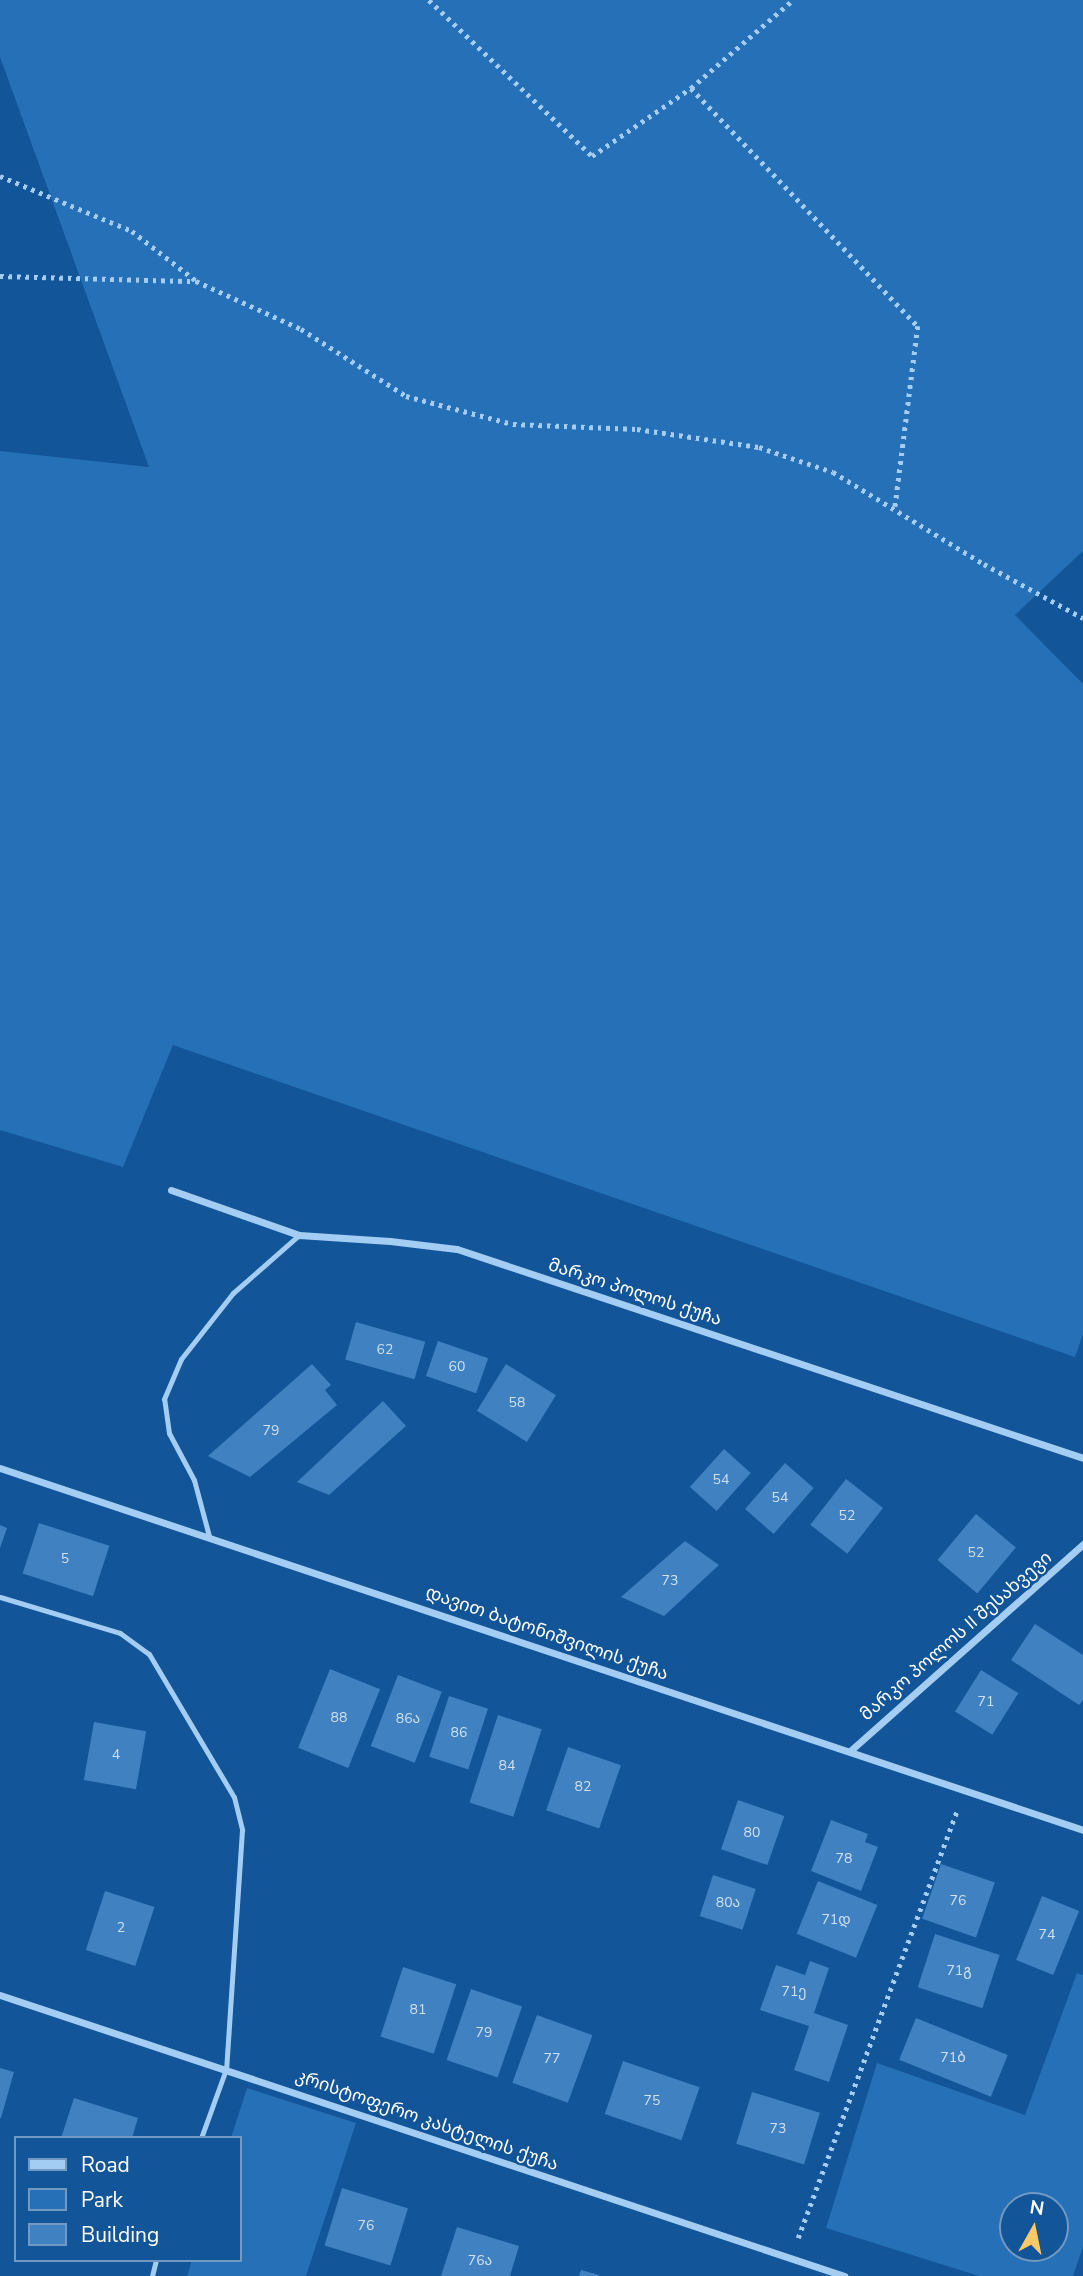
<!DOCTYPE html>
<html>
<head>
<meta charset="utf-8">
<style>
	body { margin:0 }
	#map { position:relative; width:1083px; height:2276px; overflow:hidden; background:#125598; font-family:"Nunito Sans","Noto Sans Georgian",sans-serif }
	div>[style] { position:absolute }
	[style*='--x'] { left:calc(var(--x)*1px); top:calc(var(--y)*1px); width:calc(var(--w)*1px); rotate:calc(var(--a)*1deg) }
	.green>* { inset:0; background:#2570b6 }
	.building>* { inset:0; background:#3f81c1; transform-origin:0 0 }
	.path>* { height:4.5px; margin-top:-2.25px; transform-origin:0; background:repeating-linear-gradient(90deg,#a4cdf3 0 3.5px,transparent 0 8.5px) }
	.service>* { height:5px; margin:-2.5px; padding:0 2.5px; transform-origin:2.5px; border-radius:2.5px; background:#a4cdf3 }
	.minor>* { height:7px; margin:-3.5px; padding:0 3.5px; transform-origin:3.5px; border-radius:3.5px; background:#a4cdf3 }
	span { translate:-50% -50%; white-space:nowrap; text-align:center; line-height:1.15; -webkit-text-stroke:5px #125598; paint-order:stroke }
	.number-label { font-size:14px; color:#cfe0f0 }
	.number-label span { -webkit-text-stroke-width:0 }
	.street-label { font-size:18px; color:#fff }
	.legend { position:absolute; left:14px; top:2136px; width:228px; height:126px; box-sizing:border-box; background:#125598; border:2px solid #7199c1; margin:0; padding:9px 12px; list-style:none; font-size:21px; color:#fff }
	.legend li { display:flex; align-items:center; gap:14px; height:35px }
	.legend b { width:35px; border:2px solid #7199c1 }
	.north { position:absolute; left:999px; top:2192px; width:70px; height:70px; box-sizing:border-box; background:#125598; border:2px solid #7199c1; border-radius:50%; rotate:9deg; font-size:19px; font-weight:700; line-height:28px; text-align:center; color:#fff }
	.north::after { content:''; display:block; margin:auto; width:24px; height:32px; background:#ffc966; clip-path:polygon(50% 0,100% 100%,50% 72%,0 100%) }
</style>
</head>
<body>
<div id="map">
	<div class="green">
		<div style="clip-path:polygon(0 0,1083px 0,1083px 551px,1015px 615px,1083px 684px,1083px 1334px,1075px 1357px,173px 1045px,123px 1167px,0 1130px,0 451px,149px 467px,0 57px)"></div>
		<div style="clip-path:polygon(evenodd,1077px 1973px,1083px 1975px,1083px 2247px,1073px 2276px,979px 2276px,826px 2228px,877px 2063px,1025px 2115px,1077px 1973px,1013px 2206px,1055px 2206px,1055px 2248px,1013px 2248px,1013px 2206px)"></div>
		<div style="clip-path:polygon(247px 2088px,356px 2123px,306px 2276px,187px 2276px,192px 2260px,240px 2260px,240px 2138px,231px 2138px)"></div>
	</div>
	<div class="building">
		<div style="left:356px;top:1322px;width:72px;height:39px;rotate:16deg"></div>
		<div style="left:438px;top:1341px;width:53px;height:37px;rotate:19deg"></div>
		<div style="clip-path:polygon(312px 1364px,331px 1385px,325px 1390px,337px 1405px,250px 1477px,208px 1456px)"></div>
		<div style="left:506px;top:1364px;width:59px;height:55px;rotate:32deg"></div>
		<div style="clip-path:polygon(383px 1401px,406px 1426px,329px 1495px,297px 1482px)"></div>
		<div style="left:724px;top:1449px;width:36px;height:51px;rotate:42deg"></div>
		<div style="left:785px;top:1463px;width:38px;height:61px;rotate:41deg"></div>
		<div style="left:846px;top:1479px;width:47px;height:58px;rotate:38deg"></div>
		<div style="left:976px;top:1514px;width:52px;height:60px;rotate:40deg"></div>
		<div style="left:39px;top:1523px;width:74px;height:53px;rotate:18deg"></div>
		<div style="clip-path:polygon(0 1525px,7px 1528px,0 1548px)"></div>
		<div style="clip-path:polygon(685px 1541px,719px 1565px,664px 1616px,621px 1597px)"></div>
		<div style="clip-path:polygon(1035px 1624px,1083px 1655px,1083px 1700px,1079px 1705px,1011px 1660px)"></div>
		<div style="left:330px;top:1669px;width:54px;height:85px;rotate:22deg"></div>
		<div style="left:981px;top:1670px;width:44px;height:49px;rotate:32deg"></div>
		<div style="left:398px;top:1675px;width:47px;height:76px;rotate:21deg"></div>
		<div style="left:449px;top:1696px;width:41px;height:64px;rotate:18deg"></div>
		<div style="left:498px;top:1715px;width:46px;height:92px;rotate:18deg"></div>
		<div style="left:94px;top:1722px;width:53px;height:59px;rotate:10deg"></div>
		<div style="left:568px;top:1747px;width:56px;height:67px;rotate:19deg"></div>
		<div style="left:738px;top:1800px;width:49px;height:52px;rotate:19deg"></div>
		<div style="clip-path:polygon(831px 1820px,868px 1834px,865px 1842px,878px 1847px,861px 1891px,811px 1871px)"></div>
		<div style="left:941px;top:1864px;width:57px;height:58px;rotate:19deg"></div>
		<div style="left:713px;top:1875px;width:45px;height:43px;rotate:18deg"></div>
		<div style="left:818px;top:1881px;width:64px;height:57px;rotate:22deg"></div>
		<div style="left:105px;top:1891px;width:52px;height:62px;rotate:18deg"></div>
		<div style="left:1042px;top:1896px;width:40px;height:69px;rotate:22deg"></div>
		<div style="left:935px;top:1934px;width:68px;height:56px;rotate:18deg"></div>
		<div style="clip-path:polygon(810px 1961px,829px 1968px,814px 2013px,848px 2025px,829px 2082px,794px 2070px,809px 2026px,760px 2010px,776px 1965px,805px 1975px)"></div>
		<div style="left:403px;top:1967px;width:56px;height:73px;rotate:18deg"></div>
		<div style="left:471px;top:1989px;width:54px;height:75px;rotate:19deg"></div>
		<div style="left:537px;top:2015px;width:59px;height:72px;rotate:20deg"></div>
		<div style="left:916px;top:2018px;width:99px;height:45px;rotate:22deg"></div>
		<div style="left:623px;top:2061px;width:81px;height:56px;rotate:19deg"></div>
		<div style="clip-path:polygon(0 2068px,14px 2072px,1px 2118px,0 2118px)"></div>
		<div style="left:752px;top:2092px;width:71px;height:54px;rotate:17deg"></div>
		<div style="clip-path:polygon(74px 2098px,138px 2118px,132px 2138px,61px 2138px)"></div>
		<div style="left:342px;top:2188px;width:69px;height:60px;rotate:17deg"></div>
		<div style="clip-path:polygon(457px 2227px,519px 2246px,510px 2276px,441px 2276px)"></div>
		<div style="clip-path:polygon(581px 2270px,599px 2275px,599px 2276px,579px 2276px)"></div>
	</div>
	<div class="path">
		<div style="--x:429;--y:0;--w:226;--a:43.7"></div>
		<div style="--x:592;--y:156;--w:120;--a:-34.5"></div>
		<div style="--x:691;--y:88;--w:329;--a:46.4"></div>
		<div style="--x:918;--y:326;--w:182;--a:97.2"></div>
		<div style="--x:691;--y:88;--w:135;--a:-40.8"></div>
		<div style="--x:0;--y:176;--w:143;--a:22.6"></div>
		<div style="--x:132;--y:231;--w:80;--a:37.9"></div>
		<div style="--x:0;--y:276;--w:196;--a:1.5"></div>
		<div style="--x:196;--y:281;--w:115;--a:24.6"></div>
		<div style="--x:301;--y:329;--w:125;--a:32.5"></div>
		<div style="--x:406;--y:396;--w:111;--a:14.7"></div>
		<div style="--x:513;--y:424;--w:124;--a:2.3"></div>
		<div style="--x:637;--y:429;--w:123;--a:8.4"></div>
		<div style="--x:759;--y:447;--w:78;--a:18.7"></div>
		<div style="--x:833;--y:472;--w:177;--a:31.4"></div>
		<div style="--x:984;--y:564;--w:113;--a:28.6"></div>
		<div style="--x:798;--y:2238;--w:457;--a:-69.6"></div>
	</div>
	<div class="service">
		<div style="--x:209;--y:1536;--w:58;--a:-105"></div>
		<div style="--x:194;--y:1480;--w:53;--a:-118"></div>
		<div style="--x:169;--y:1433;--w:34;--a:-98"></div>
		<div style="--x:164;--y:1399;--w:43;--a:-67"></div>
		<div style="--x:181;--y:1359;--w:84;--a:-51.8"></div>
		<div style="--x:233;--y:1293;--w:88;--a:-41.3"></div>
		<div style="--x:0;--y:1597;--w:125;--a:16.7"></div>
		<div style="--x:120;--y:1633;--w:36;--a:36"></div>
		<div style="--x:149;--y:1654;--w:166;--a:59.3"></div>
		<div style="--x:234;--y:1797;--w:34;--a:76"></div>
		<div style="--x:242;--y:1830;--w:240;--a:93.8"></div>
		<div style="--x:226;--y:2069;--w:73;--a:109.9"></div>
		<div style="--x:152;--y:2276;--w:16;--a:-76"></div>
	</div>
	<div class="minor">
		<div style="--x:171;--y:1190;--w:136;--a:19.4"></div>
		<div style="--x:299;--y:1235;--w:91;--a:3.8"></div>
		<div style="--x:390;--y:1241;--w:67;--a:6.8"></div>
		<div style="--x:457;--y:1249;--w:660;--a:18.46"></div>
		<div style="--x:0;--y:1468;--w:1142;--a:18.48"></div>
		<div style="--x:850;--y:1751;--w:312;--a:-41.6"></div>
		<div style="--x:0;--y:1995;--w:890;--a:18.41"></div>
	</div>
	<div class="number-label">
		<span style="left:385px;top:1350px">62</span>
		<span style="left:457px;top:1367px">60</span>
		<span style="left:517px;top:1403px">58</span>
		<span style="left:271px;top:1431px">79</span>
		<span style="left:721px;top:1480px">54</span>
		<span style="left:780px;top:1498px">54</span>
		<span style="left:847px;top:1516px">52</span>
		<span style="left:976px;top:1553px">52</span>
		<span style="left:65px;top:1559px">5</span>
		<span style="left:670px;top:1581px">73</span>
		<span style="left:986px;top:1702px">71</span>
		<span style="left:339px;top:1718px">88</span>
		<span style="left:408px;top:1719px">86ა</span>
		<span style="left:459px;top:1733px">86</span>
		<span style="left:116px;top:1755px">4</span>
		<span style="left:507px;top:1766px">84</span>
		<span style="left:583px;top:1787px">82</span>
		<span style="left:752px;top:1833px">80</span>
		<span style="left:844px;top:1859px">78</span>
		<span style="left:958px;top:1901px">76</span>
		<span style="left:728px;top:1903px">80ა</span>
		<span style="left:836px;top:1920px">71დ</span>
		<span style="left:121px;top:1928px">2</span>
		<span style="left:1047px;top:1935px">74</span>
		<span style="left:959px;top:1971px">71გ</span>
		<span style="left:794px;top:1992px">71ე</span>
		<span style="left:418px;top:2010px">81</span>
		<span style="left:484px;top:2033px">79</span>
		<span style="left:953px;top:2058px">71ბ</span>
		<span style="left:552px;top:2059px">77</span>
		<span style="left:652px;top:2101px">75</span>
		<span style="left:778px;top:2129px">73</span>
		<span style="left:366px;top:2226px">76</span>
		<span style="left:480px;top:2261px">76ა</span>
	</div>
	<div class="street-label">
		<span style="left:635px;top:1292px;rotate:18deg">მარკო პოლოს ქუჩა</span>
		<span style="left:547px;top:1633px;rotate:19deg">დავით ბატონიშვილის ქუჩა</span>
		<span style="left:956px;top:1636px;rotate:-41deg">მარკო პოლოს II შესახვევი</span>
		<span style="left:427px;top:2120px;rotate:19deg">კრისტოფერო კასტელის ქუჩა</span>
	</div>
	<ul class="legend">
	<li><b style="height:9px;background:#a4cdf3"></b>Road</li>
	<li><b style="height:19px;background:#2570b6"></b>Park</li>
	<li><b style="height:19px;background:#3f81c1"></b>Building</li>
	</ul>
	<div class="north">N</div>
</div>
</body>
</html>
